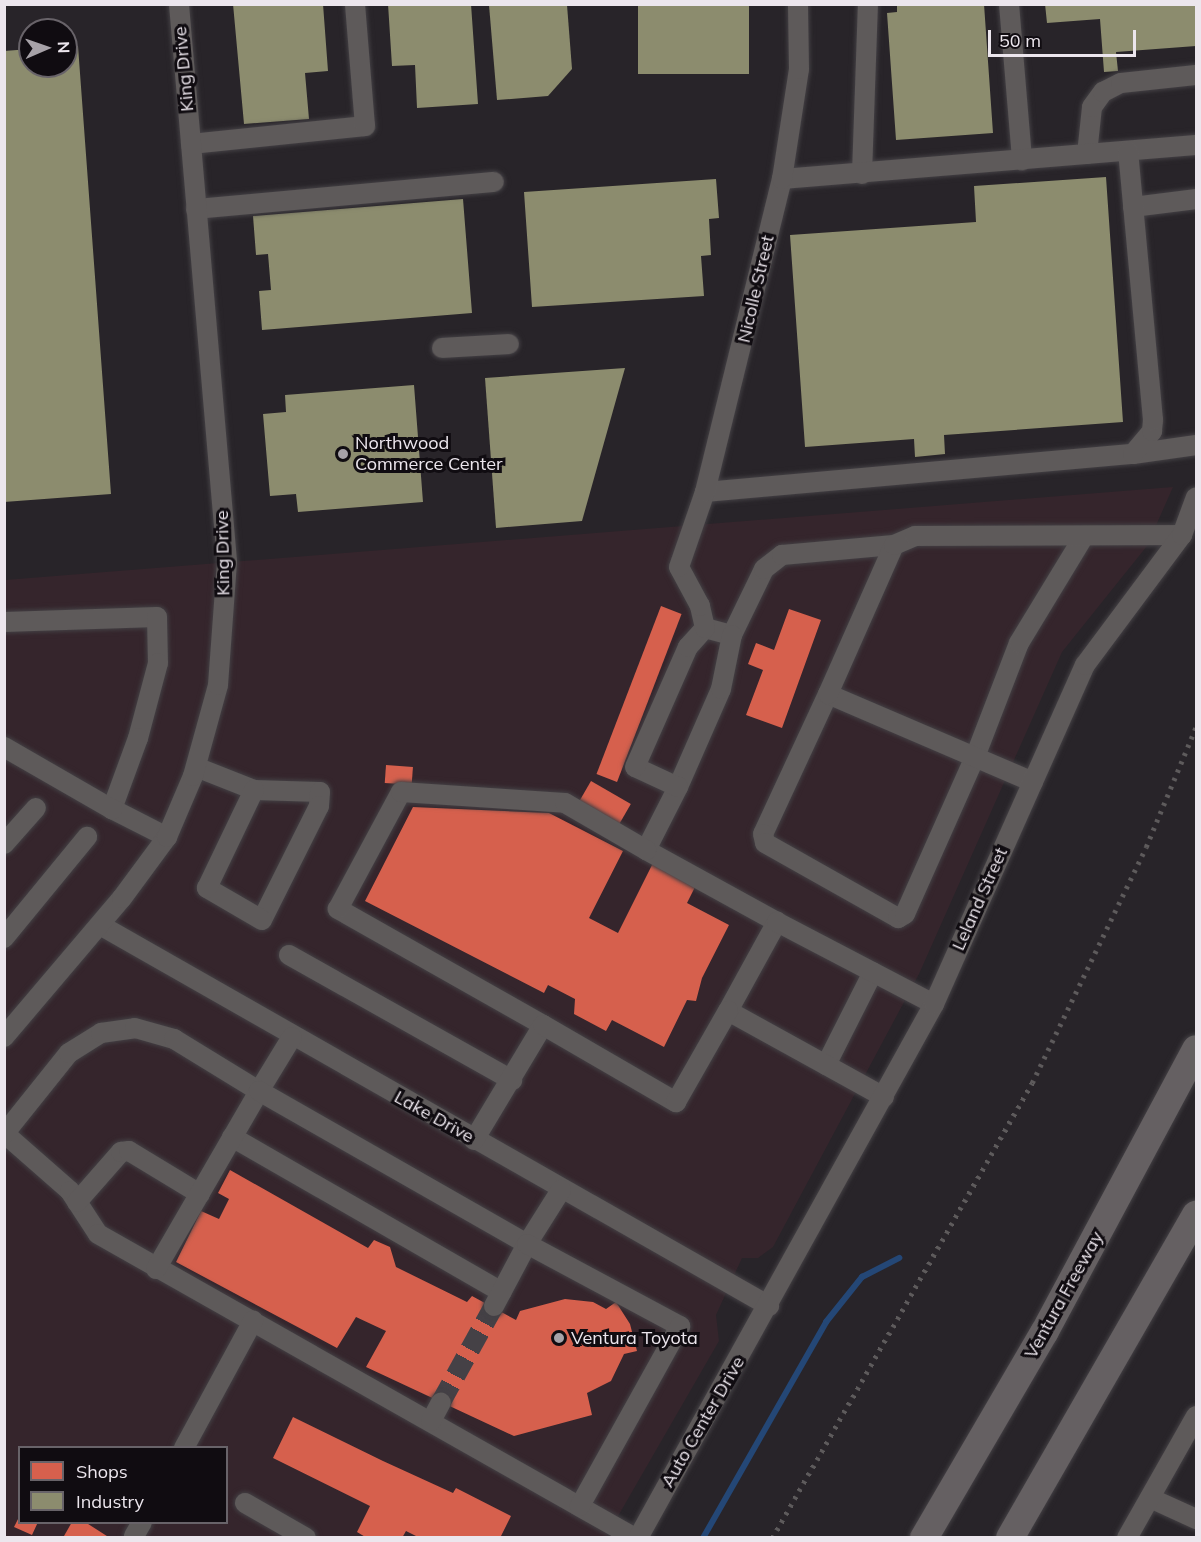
<!DOCTYPE html>
<html>
<head>
<meta charset="utf-8">
<style>
	body { margin:0 }
	#map { position:relative; width:1201px; height:1542px; overflow:hidden; background:#282429; font-family:Mulish,sans-serif }
	div>[style] { position:absolute }
	[style*='--x'] { left:calc(var(--x)*1px); top:calc(var(--y)*1px); width:calc(var(--w)*1px); rotate:calc(var(--a)*1deg) }
	.commercial>* { inset:0; background:#35252c }
	.shops>* { inset:0; background:#d6604d; transform-origin:0 0 }
	.industry>* { inset:0; background:#8c8c6e; transform-origin:0 0 }
	.stream>* { height:6px; margin:-3px; padding:0 3px; transform-origin:3px; border-radius:3px; background:#244776 }
	.minor-tunnel>* { height:20px; margin-top:-10px; transform-origin:0; background:repeating-linear-gradient(90deg,#454146 0 20px,transparent 0 30px) }
	.roads { filter:drop-shadow(0 0 2px #434044) drop-shadow(0 0 2px #434044) }
	.minor>* { height:20px; margin:-10px; padding:0 10px; transform-origin:10px; border-radius:10px; background:#5e5a5a }
	.highway>* { height:28px; margin:-14px; padding:0 14px; transform-origin:14px; border-radius:14px; background:#656062 }
	.rail>* { height:4.5px; margin-top:-2.25px; transform-origin:0; background:repeating-linear-gradient(90deg,#5e5b5c 0 3px,transparent 0 9px) }
	.dots>* { width:16px; height:16px; translate:-50% -50%; box-sizing:border-box; border:3px solid #100c11; border-radius:50% }
	span { translate:-50% -50%; white-space:nowrap; text-align:center; line-height:1.15; -webkit-text-stroke:6px #100c11; paint-order:stroke }
	.street-label { font-size:18px; color:#ece6ed }
	.poi-label { font-size:18px; color:#ece6ed }
	.left { translate:0 -50%; text-align:left }
	.frame { position:absolute; inset:0; border:6px solid #ece6ed; pointer-events:none }
	.legend { position:absolute; left:18px; top:1446px; width:210px; height:78px; box-sizing:border-box; background:#100c11; border:2px solid #686369; margin:0; padding:8px 10px; list-style:none; font-size:18px; color:#ece6ed }
	.legend li { display:flex; align-items:center; gap:12px; height:30px }
	.legend b { width:30px; border:2px solid #686369 }
	.north { position:absolute; left:18px; top:18px; width:60px; height:60px; box-sizing:border-box; background:#100c11; border:2px solid #686369; border-radius:50%; rotate:88deg; font-size:16px; font-weight:700; line-height:24px; text-align:center; color:#ece6ed }
	.north::after { content:''; display:block; margin:auto; width:21px; height:27px; background:#a7a2a8; clip-path:polygon(50% 0,100% 100%,50% 72%,0 100%) }
	.scale { position:absolute; left:988px; top:30px; width:148px; height:27px; box-sizing:border-box; border:3px solid #ece6ed; border-top:0; padding-left:8px; font-size:18px; line-height:21px; white-space:nowrap; color:#ece6ed; -webkit-text-stroke:4px #100c11; paint-order:stroke }
</style>
</head>
<body>
<div id="map">
	<div class="commercial">
		<div style="clip-path:polygon(evenodd,1173px 487px,1147px 546px,1062px 652px,919px 974px,773px 1247px,758px 1258px,742px 1258px,716px 1315px,719px 1341px,606px 1537px,5px 1538px,5px 580px,1173px 487px,20px 1448px,226px 1448px,226px 1522px,20px 1522px,20px 1448px)"></div>
	</div>
	<div class="shops">
		<div style="left:661px;top:606px;width:22px;height:180px;rotate:21deg"></div>
		<div style="clip-path:polygon(789px 609px,821px 620px,782px 728px,746px 715px,763px 670px,748px 664px,756px 643px,774px 650px)"></div>
		<div style="left:386px;top:765px;width:27px;height:18px;rotate:4deg"></div>
		<div style="left:591px;top:781px;width:46px;height:24px;rotate:30deg"></div>
		<div style="clip-path:polygon(413px 807px,549px 813px,623px 851px,589px 918px,618px 933px,653px 863px,696px 885px,687px 903px,729px 925px,702px 978px,696px 1001px,687px 1000px,664px 1047px,612px 1020px,606px 1031px,574px 1014px,575px 999px,548px 985px,544px 993px,365px 901px)"></div>
		<div style="clip-path:polygon(230px 1170px,368px 1248px,374px 1240px,390px 1247px,396px 1267px,467px 1302px,472px 1296px,516px 1320px,520px 1311px,565px 1299px,593px 1302px,606px 1309px,616px 1302px,630px 1324px,637px 1351px,624px 1354px,611px 1381px,587px 1393px,592px 1415px,514px 1436px,366px 1367px,386px 1331px,356px 1317px,337px 1348px,176px 1262px,201px 1211px,219px 1219px,229px 1199px,218px 1193px)"></div>
		<div style="clip-path:polygon(293px 1417px,383px 1461px,453px 1493px,456px 1488px,511px 1516px,500px 1538px,420px 1538px,406px 1531px,402px 1538px,367px 1538px,357px 1532px,370px 1506px,273px 1458px)"></div>
		<div style="clip-path:polygon(20px 1515px,20px 1522px,38px 1522px,32px 1535px,14px 1527px)"></div>
		<div style="clip-path:polygon(72px 1522px,85px 1522px,110px 1538px,67px 1538px,64px 1536px)"></div>
	</div>
	<div class="industry">
		<div style="clip-path:polygon(233px 4px,323px 4px,328px 71px,305px 73px,309px 119px,244px 124px)"></div>
		<div style="clip-path:polygon(388px 4px,471px 4px,478px 104px,417px 108px,415px 65px,392px 66px)"></div>
		<div style="left:638px;top:4px;width:111px;height:70px"></div>
		<div style="clip-path:polygon(897px 4px,984px 4px,993px 133px,896px 140px,887px 13px,897px 12px)"></div>
		<div style="clip-path:polygon(1045px 4px,1196px 4px,1196px 46px,1116px 52px,1118px 71px,1104px 72px,1100px 19px,1047px 23px)"></div>
		<div style="clip-path:polygon(489px 5px,567px 5px,572px 69px,548px 96px,497px 100px)"></div>
		<div style="clip-path:polygon(66px 46px,78px 46px,111px 494px,4px 502px,4px 51px,30px 49px,30px 66px,66px 66px)"></div>
		<div style="clip-path:polygon(1106px 177px,1123px 422px,944px 435px,945px 454px,915px 457px,914px 439px,805px 447px,790px 235px,976px 222px,974px 186px)"></div>
		<div style="clip-path:polygon(716px 179px,719px 218px,709px 219px,711px 255px,701px 256px,704px 296px,532px 307px,524px 192px)"></div>
		<div style="clip-path:polygon(463px 199px,472px 313px,262px 330px,259px 291px,271px 290px,268px 254px,256px 255px,253px 216px)"></div>
		<div style="clip-path:polygon(625px 368px,582px 521px,496px 528px,485px 378px)"></div>
		<div style="clip-path:polygon(414px 385px,423px 502px,298px 512px,296px 494px,270px 496px,263px 414px,286px 412px,285px 395px)"></div>
	</div>
	<div class="stream">
		<div style="--x:703;--y:1538;--w:249;--a:-60.3"></div>
		<div style="--x:826;--y:1322;--w:58;--a:-51.3"></div>
		<div style="--x:862;--y:1277;--w:42;--a:-27.2"></div>
	</div>
	<div class="minor-tunnel">
		<div style="--x:441;--y:1402;--w:110;--a:-61.1"></div>
	</div>
	<div class="roads">
		<div class="minor">
			<div style="--x:1009;--y:4;--w:157;--a:85.2"></div>
			<div style="--x:191;--y:144;--w:175;--a:-5.9"></div>
			<div style="--x:365;--y:126;--w:122;--a:-94.7"></div>
			<div style="--x:1087;--y:154;--w:47;--a:-83.9"></div>
			<div style="--x:1092;--y:107;--w:19;--a:-54"></div>
			<div style="--x:1103;--y:92;--w:20;--a:-27"></div>
			<div style="--x:1121;--y:83;--w:75;--a:-6.1"></div>
			<div style="--x:862;--y:174;--w:170;--a:-88"></div>
			<div style="--x:782;--y:179;--w:415;--a:-4.7"></div>
			<div style="--x:1133;--y:207;--w:64;--a:-7.2"></div>
			<div style="--x:196;--y:209;--w:299;--a:-5.2"></div>
			<div style="--x:442;--y:348;--w:67;--a:-3.4"></div>
			<div style="--x:1133;--y:454;--w:64;--a:-8.1"></div>
			<div style="--x:705;--y:492;--w:430;--a:-5.1"></div>
			<div style="--x:1133;--y:454;--w:30;--a:-50"></div>
			<div style="--x:1152;--y:431;--w:11;--a:-85"></div>
			<div style="--x:1153;--y:420;--w:270;--a:-95.3"></div>
			<div style="--x:4;--y:622;--w:153;--a:-1.9"></div>
			<div style="--x:157;--y:617;--w:46;--a:88.8"></div>
			<div style="--x:158;--y:663;--w:78;--a:104.9"></div>
			<div style="--x:138;--y:738;--w:76;--a:110.1"></div>
			<div style="--x:112;--y:809;--w:62;--a:27"></div>
			<div style="--x:705;--y:628;--w:28;--a:15"></div>
			<div style="--x:732;--y:635;--w:73;--a:-64.1"></div>
			<div style="--x:764;--y:569;--w:23;--a:-38"></div>
			<div style="--x:782;--y:555;--w:112;--a:-5.1"></div>
			<div style="--x:828;--y:694;--w:154;--a:114.9"></div>
			<div style="--x:763;--y:834;--w:9;--a:77"></div>
			<div style="--x:765;--y:843;--w:153;--a:29.4"></div>
			<div style="--x:898;--y:918;--w:8;--a:-30"></div>
			<div style="--x:905;--y:914;--w:172;--a:-66"></div>
			<div style="--x:975;--y:757;--w:122;--a:-68.9"></div>
			<div style="--x:1019;--y:643;--w:125;--a:-58.7"></div>
			<div style="--x:4;--y:747;--w:125;--a:29.9"></div>
			<div style="--x:196;--y:767;--w:62;--a:21.6"></div>
			<div style="--x:254;--y:790;--w:66;--a:1.7"></div>
			<div style="--x:320;--y:792;--w:14;--a:94"></div>
			<div style="--x:319;--y:806;--w:127;--a:116.6"></div>
			<div style="--x:262;--y:920;--w:64;--a:-149.8"></div>
			<div style="--x:207;--y:888;--w:109;--a:-64.4"></div>
			<div style="--x:1033;--y:782;--w:223;--a:-156.8"></div>
			<div style="--x:828;--y:694;--w:163;--a:-66.1"></div>
			<div style="--x:894;--y:545;--w:23;--a:-23"></div>
			<div style="--x:915;--y:536;--w:267;--a:-0.2"></div>
			<div style="--x:678;--y:787;--w:107;--a:-66.3"></div>
			<div style="--x:721;--y:689;--w:55;--a:-78.5"></div>
			<div style="--x:4;--y:844;--w:48;--a:-48.4"></div>
			<div style="--x:777;--y:922;--w:149;--a:-151.2"></div>
			<div style="--x:646;--y:850;--w:71;--a:-63.1"></div>
			<div style="--x:678;--y:787;--w:47;--a:-155.1"></div>
			<div style="--x:635;--y:767;--w:131;--a:-66.2"></div>
			<div style="--x:688;--y:647;--w:25;--a:-48"></div>
			<div style="--x:705;--y:628;--w:23;--a:-103"></div>
			<div style="--x:700;--y:606;--w:44;--a:-118.3"></div>
			<div style="--x:679;--y:567;--w:79;--a:-70.9"></div>
			<div style="--x:705;--y:492;--w:322;--a:-76.2"></div>
			<div style="--x:782;--y:179;--w:111;--a:-81.2"></div>
			<div style="--x:799;--y:69;--w:65;--a:-90.9"></div>
			<div style="--x:100;--y:925;--w:770;--a:29.66"></div>
			<div style="--x:4;--y:938;--w:131;--a:-50.6"></div>
			<div style="--x:289;--y:955;--w:256;--a:29.3"></div>
			<div style="--x:543;--y:1025;--w:236;--a:-150.5"></div>
			<div style="--x:338;--y:909;--w:133;--a:-61.7"></div>
			<div style="--x:401;--y:792;--w:164;--a:3.8"></div>
			<div style="--x:565;--y:803;--w:94;--a:30.1"></div>
			<div style="--x:4;--y:1037;--w:182;--a:-49.7"></div>
			<div style="--x:122;--y:898;--w:76;--a:-53.6"></div>
			<div style="--x:167;--y:837;--w:66;--a:-66.9"></div>
			<div style="--x:193;--y:776;--w:94;--a:-74.6"></div>
			<div style="--x:218;--y:685;--w:124;--a:-85.8"></div>
			<div style="--x:227;--y:561;--w:559;--a:-94.93"></div>
			<div style="--x:826;--y:1065;--w:104;--a:-63.2"></div>
			<div style="--x:884;--y:1097;--w:178;--a:-151.1"></div>
			<div style="--x:728;--y:1011;--w:102;--a:-61.2"></div>
			<div style="--x:777;--y:922;--w:177;--a:27.6"></div>
			<div style="--x:4;--y:1133;--w:88;--a:41.3"></div>
			<div style="--x:70;--y:1191;--w:51;--a:56.9"></div>
			<div style="--x:98;--y:1234;--w:617;--a:29.51"></div>
			<div style="--x:4;--y:1134;--w:104;--a:-51.3"></div>
			<div style="--x:69;--y:1053;--w:38;--a:-32"></div>
			<div style="--x:101;--y:1033;--w:34;--a:-8"></div>
			<div style="--x:135;--y:1028;--w:41;--a:15.8"></div>
			<div style="--x:174;--y:1039;--w:100;--a:31.5"></div>
			<div style="--x:259;--y:1091;--w:63;--a:-58.6"></div>
			<div style="--x:232;--y:1137;--w:311;--a:29.9"></div>
			<div style="--x:474;--y:1140;--w:134;--a:-59"></div>
			<div style="--x:543;--y:1025;--w:154;--a:30.1"></div>
			<div style="--x:676;--y:1102;--w:105;--a:-60.3"></div>
			<div style="--x:77;--y:1202;--w:67;--a:-48.7"></div>
			<div style="--x:121;--y:1152;--w:8;--a:-7"></div>
			<div style="--x:129;--y:1151;--w:83;--a:31.2"></div>
			<div style="--x:156;--y:1269;--w:206;--a:-59.9"></div>
			<div style="--x:259;--y:1091;--w:309;--a:29.7"></div>
			<div style="--x:527;--y:1244;--w:64;--a:-57.8"></div>
			<div style="--x:494;--y:1306;--w:70;--a:-62"></div>
			<div style="--x:527;--y:1244;--w:174;--a:28.2"></div>
			<div style="--x:680;--y:1326;--w:206;--a:119.1"></div>
			<div style="--x:431;--y:1421;--w:21;--a:-62"></div>
			<div style="--x:184;--y:1448;--w:145;--a:-61.5"></div>
			<div style="--x:1150;--y:1498;--w:51;--a:24.5"></div>
			<div style="--x:245;--y:1503;--w:70;--a:29.8"></div>
			<div style="--x:134;--y:1536;--w:16;--a:-60"></div>
			<div style="--x:638;--y:1538;--w:611;--a:-61"></div>
			<div style="--x:934;--y:1004;--w:371;--a:-66"></div>
			<div style="--x:1085;--y:665;--w:162;--a:-53.3"></div>
			<div style="--x:1182;--y:535;--w:40;--a:-69.8"></div>
			<div style="--x:1127;--y:1538;--w:140;--a:-60.5"></div>
		</div>
		<div class="highway">
			<div style="--x:924;--y:1538;--w:238;--a:-59.7"></div>
			<div style="--x:1044;--y:1333;--w:322;--a:-61.8"></div>
			<div style="--x:1010;--y:1538;--w:373;--a:-60.1"></div>
		</div>
	</div>
	<div class="rail">
		<div style="--x:772;--y:1538;--w:524;--a:-60.26"></div>
		<div style="--x:1032;--y:1083;--w:262;--a:-64.2"></div>
		<div style="--x:1146;--y:847;--w:130;--a:-67.4"></div>
	</div>
	<div class="dots">
		<div style="left:343px;top:454px;background:#a7a2a8"></div>
		<div style="left:559px;top:1338px;background:#a7a2a8"></div>
	</div>
	<div class="street-label">
		<span style="left:184px;top:69px;rotate:-95deg">King Drive</span>
		<span style="left:756px;top:289px;rotate:-77deg">Nicolle Street</span>
		<span style="left:223px;top:553px;rotate:-91deg">King Drive</span>
		<span style="left:980px;top:899px;rotate:-66deg">Leland Street</span>
		<span style="left:434px;top:1117px;rotate:29deg">Lake Drive</span>
		<span style="left:1064px;top:1295px;rotate:-61deg">Ventura Freeway</span>
		<span style="left:703px;top:1422px;rotate:-60deg">Auto Center Drive</span>
	</div>
	<div class="poi-label">
		<span class="left" style="left:355px;top:454px">Northwood<br>Commerce Center</span>
		<span class="left" style="left:571px;top:1338px">Ventura Toyota</span>
	</div>
	<div class="frame"></div>
	<ul class="legend">
	<li><b style="height:16px;background:#d6604d"></b>Shops</li>
	<li><b style="height:16px;background:#8c8c6e"></b>Industry</li>
	</ul>
	<div class="north">N</div>
	<div class="scale">50 m</div>
</div>
</body>
</html>
